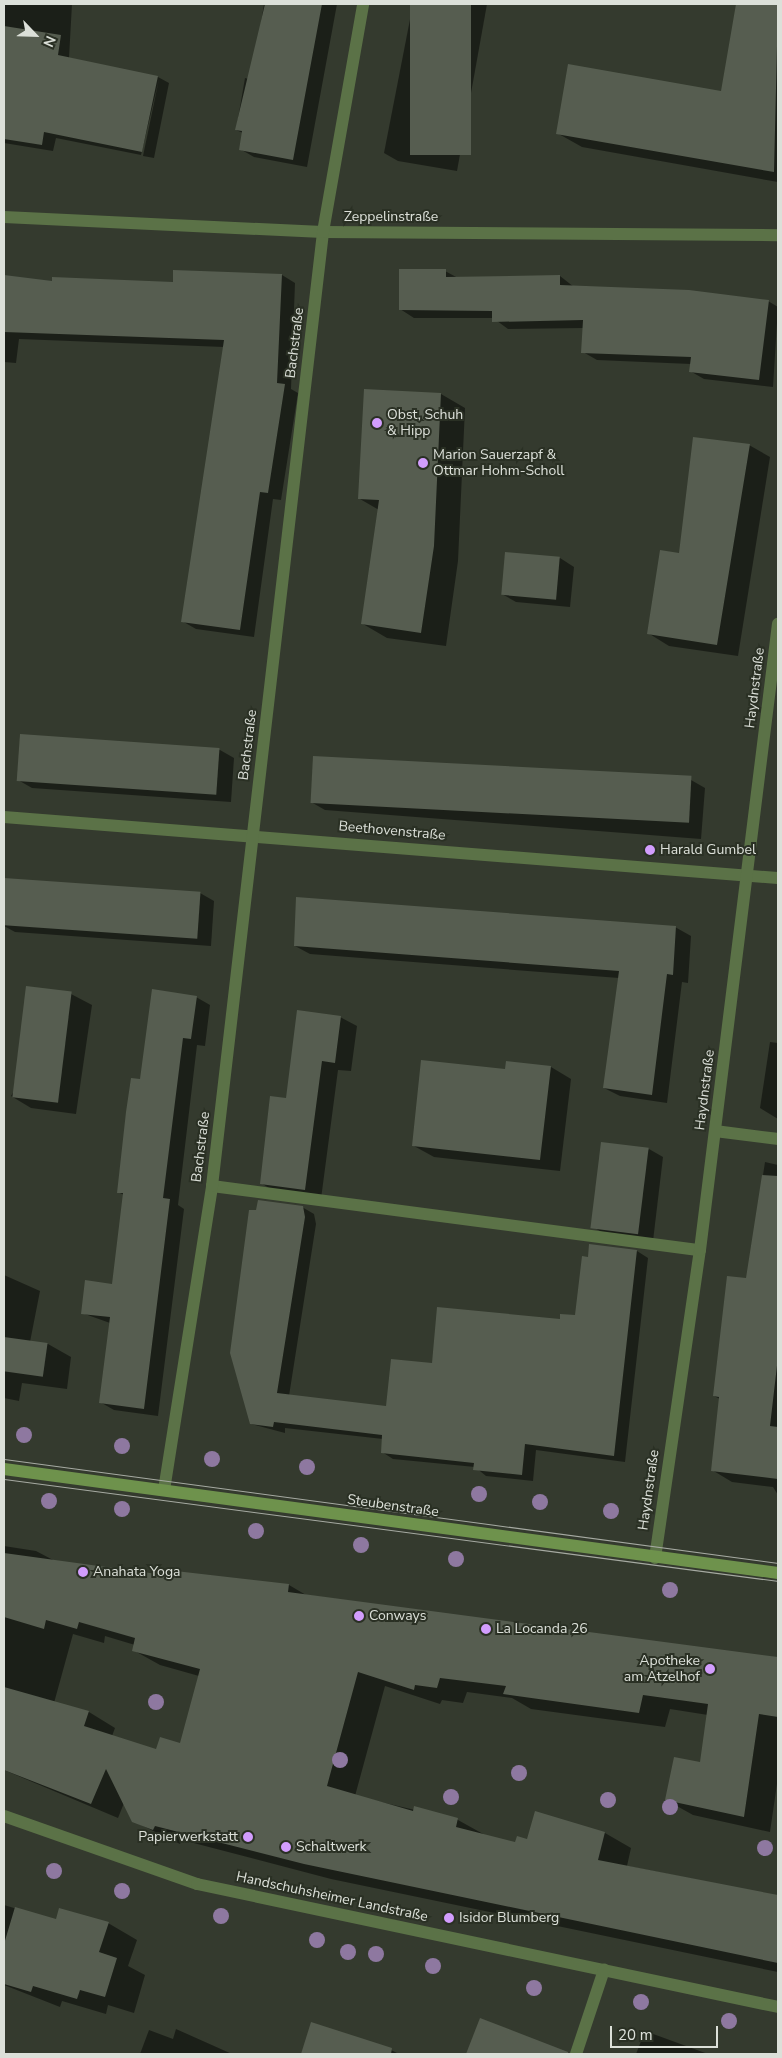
<!DOCTYPE html>
<html>
<head>
<meta charset="utf-8">
<style>
	body { margin:0 }
	#map { position:relative; width:782px; height:2058px; overflow:hidden; background:#343a2e; font-family:"Nunito Sans",sans-serif }
	div>[style] { position:absolute }
	[style*='--x'] { left:calc(var(--x)*1px); top:calc(var(--y)*1px); width:calc(var(--w)*1px); rotate:calc(var(--a)*1deg) }
	.shadow>* { inset:0; background:#0007 }
	.building>* { inset:0; background:#565d50; transform-origin:0 0 }
	.service>* { height:12px; margin:-6px; padding:0 6px; transform-origin:6px; border-radius:6px; background:#5b7247 }
	.minor>* { height:12px; margin:-6px; padding:0 6px; transform-origin:6px; border-radius:6px; background:#5b7247 }
	.secondary>* { height:12px; margin:-6px; padding:0 6px; transform-origin:6px; border-radius:6px; background:#6e924c }
	.tram>* { height:1px; margin:-0.5px; padding:0 0.5px; transform-origin:0.5px; border-radius:0.5px; background:#a6aaa2 }
	.trees>* { width:16px; height:16px; margin:-8px; border-radius:50%; background:#8e78a0 }
	.dots>* { width:14px; height:14px; translate:-50% -50%; box-sizing:border-box; border:2px solid #2a3024; border-radius:50% }
	span { translate:-50% -50%; white-space:nowrap; text-align:center; line-height:1.15; -webkit-text-stroke:4px #2a3024; paint-order:stroke }
	.street-label { font-size:14px; color:#dce0d9 }
	.poi-label { font-size:14px; color:#dce0d9 }
	.left { translate:0 -50%; text-align:left }
	.right { translate:-100% -50%; text-align:right }
	.frame { position:absolute; inset:0; border:5px solid #dce0d9; pointer-events:none }
	.north { position:absolute; left:10px; top:10px; width:50px; height:50px; -webkit-text-stroke:4px #2a3024; paint-order:stroke; rotate:114deg; font-size:14px; font-weight:700; line-height:20px; text-align:center; color:#dce0d9 }
	.north::after { content:''; display:block; margin:auto; width:18px; height:22px; background:#dce0d9; clip-path:polygon(50% 0,100% 100%,50% 72%,0 100%) }
	.scale { position:absolute; left:610px; top:2026px; width:108px; height:22px; box-sizing:border-box; border:2px solid #dce0d9; border-top:0; padding-left:6px; font-size:15px; line-height:18px; white-space:nowrap; color:#dce0d9; -webkit-text-stroke:4px #2a3024; paint-order:stroke }
</style>
</head>
<body>
<div id="map">
	<div class="shadow">
		<div style="clip-path:polygon(4px 4px,72px 4px,69px 58px,158px 77px,169px 83px,154px 158px,143px 156px,159px 79px,141px 155px,56px 138px,53px 151px,4px 143px)"></div>
		<div style="clip-path:polygon(264px 4px,337px 4px,307px 167px,254px 157px,240px 149px,243px 133px,236px 130px,245px 78px,252px 80px)"></div>
		<div style="clip-path:polygon(413px 4px,487px 4px,457px 171px,398px 161px,384px 153px)"></div>
		<div style="clip-path:polygon(737px 4px,778px 4px,778px 182px,582px 147px,557px 133px,722px 92px)"></div>
		<div style="clip-path:polygon(445px 271px,458px 278px,560px 276px,574px 287px,768px 301px,778px 307px,773px 387px,704px 379px,690px 371px,691px 364px,597px 360px,583px 352px,584px 328px,508px 329px,493px 318px,414px 318px,400px 309px)"></div>
		<div style="clip-path:polygon(282px 275px,295px 283px,291px 389px,298px 393px,281px 500px,273px 499px,254px 637px,196px 629px,182px 621px,224px 347px,19px 339px,16px 363px,4px 362px,4px 276px,53px 282px,174px 284px)"></div>
		<div style="clip-path:polygon(441px 394px,465px 408px,458px 561px,446px 646px,387px 638px,363px 624px,379px 510px,360px 499px)"></div>
		<div style="clip-path:polygon(749px 445px,770px 457px,738px 656px,669px 646px,648px 633px,680px 554px)"></div>
		<div style="clip-path:polygon(560px 558px,574px 567px,570px 607px,516px 602px,502px 594px)"></div>
		<div style="clip-path:polygon(220px 750px,234px 758px,231px 802px,32px 788px,18px 780px)"></div>
		<div style="clip-path:polygon(691px 780px,705px 788px,701px 839px,325px 810px,311px 802px)"></div>
		<div style="clip-path:polygon(4px 879px,200px 893px,214px 901px,211px 946px,15px 932px,4px 926px)"></div>
		<div style="clip-path:polygon(675px 927px,691px 936px,688px 983px,682px 982px,667px 1103px,620px 1096px,604px 1088px,619px 978px,310px 954px,295px 946px)"></div>
		<div style="clip-path:polygon(71px 994px,92px 1005px,76px 1114px,31px 1108px,11px 1096px)"></div>
		<div style="clip-path:polygon(196px 997px,210px 1005px,205px 1046px,197px 1045px,178px 1205px,184px 1209px,158px 1416px,114px 1410px,100px 1402px,110px 1323px,82px 1313px,113px 1285px,124px 1195px,118px 1192px,141px 1080px)"></div>
		<div style="clip-path:polygon(340px 1017px,357px 1026px,351px 1071px,338px 1070px,321px 1199px,277px 1193px,261px 1183px,287px 1100px)"></div>
		<div style="clip-path:polygon(770px 1042px,778px 1043px,778px 1119px,760px 1108px)"></div>
		<div style="clip-path:polygon(551px 1067px,571px 1079px,560px 1171px,434px 1157px,414px 1146px,506px 1071px)"></div>
		<div style="clip-path:polygon(649px 1149px,663px 1157px,653px 1241px,607px 1235px,593px 1227px)"></div>
		<div style="clip-path:polygon(765px 1162px,778px 1165px,778px 1495px,773px 1487px,732px 1482px,712px 1470px,720px 1399px,714px 1396px,747px 1279px)"></div>
		<div style="clip-path:polygon(302px 1207px,314px 1214px,316px 1224px,289px 1396px,387px 1408px,433px 1364px,576px 1316px,589px 1258px,637px 1251px,648px 1258px,625px 1462px,536px 1450px,533px 1481px,486px 1476px,475px 1467px,393px 1459px,382px 1452px,383px 1439px,285px 1428px,285px 1433px,251px 1424px)"></div>
		<div style="clip-path:polygon(4px 1275px,40px 1291px,30px 1342px,48px 1344px,71px 1357px,67px 1389px,22px 1383px,19px 1401px,4px 1398px)"></div>
		<div style="clip-path:polygon(evenodd,4px 1546px,36px 1551px,55px 1561px,158px 1576px,289px 1585px,306px 1595px,778px 1659px,778px 1777px,770px 1832px,693px 1815px,666px 1800px,701px 1764px,708px 1715px,670px 1709px,665px 1727px,531px 1709px,512px 1698px,467px 1692px,463px 1703px,442px 1700px,440px 1704px,385px 1686px,355px 1796px,458px 1820px,485px 1835px,516px 1844px,605px 1833px,631px 1848px,627px 1866px,778px 1896px,778px 1972px,331px 1879px,182px 1840px,180px 1844px,133px 1821px,124px 1803px,118px 1818px,4px 1770px,4px 1546px,73px 1634px,104px 1643px,105px 1636px,135px 1645px,133px 1650px,160px 1665px,199px 1676px,181px 1745px,157px 1750px,112px 1736px,115px 1728px,89px 1712px,54px 1703px,73px 1634px)"></div>
		<div style="clip-path:polygon(4px 1905px,57px 1921px,108px 1923px,137px 1940px,128px 1966px,145px 1975px,134px 2013px,108px 2005px,106px 2014px,62px 2001px,60px 2007px,4px 1985px)"></div>
		<div style="clip-path:polygon(481px 2019px,554px 2048px,564px 2054px,467px 2054px)"></div>
		<div style="clip-path:polygon(312px 2024px,389px 2049px,399px 2054px,303px 2054px)"></div>
		<div style="clip-path:polygon(176px 2029px,232px 2054px,140px 2054px,149px 2030px,173px 2039px)"></div>
		<div style="clip-path:polygon(645px 2031px,708px 2054px,636px 2054px)"></div>
	</div>
	<div class="building">
		<div style="clip-path:polygon(265px 4px,322px 4px,293px 160px,239px 150px,242px 131px,235px 130px)"></div>
		<div style="left:410px;top:4px;width:61px;height:151px"></div>
		<div style="clip-path:polygon(736px 4px,778px 4px,774px 172px,556px 134px,568px 64px,721px 91px)"></div>
		<div style="clip-path:polygon(4px 26px,61px 35px,58px 55px,158px 76px,142px 152px,44px 132px,42px 145px,4px 139px)"></div>
		<div style="clip-path:polygon(399px 269px,446px 269px,446px 277px,560px 275px,560px 285px,689px 290px,769px 300px,759px 380px,689px 372px,691px 357px,581px 353px,583px 320px,492px 322px,492px 311px,399px 310px)"></div>
		<div style="clip-path:polygon(173px 270px,282px 274px,277px 383px,285px 384px,268px 493px,260px 492px,240px 630px,181px 622px,224px 340px,4px 332px,4px 275px,52px 281px,52px 277px,173px 282px)"></div>
		<div style="clip-path:polygon(364px 389px,441px 393px,434px 546px,421px 633px,361px 624px,379px 500px,358px 499px)"></div>
		<div style="clip-path:polygon(693px 437px,750px 444px,717px 645px,647px 634px,660px 550px,679px 553px)"></div>
		<div style="left:505px;top:552px;width:55px;height:43px;rotate:5deg"></div>
		<div style="left:20px;top:734px;width:200px;height:47px;rotate:4deg"></div>
		<div style="left:313px;top:756px;width:379px;height:47px;rotate:3deg"></div>
		<div style="left:4px;top:878px;width:197px;height:47px;rotate:4deg"></div>
		<div style="clip-path:polygon(296px 897px,676px 926px,673px 975px,667px 974px,652px 1095px,603px 1088px,619px 971px,294px 946px)"></div>
		<div style="left:26px;top:986px;width:46px;height:112px;rotate:7deg"></div>
		<div style="clip-path:polygon(152px 989px,197px 996px,191px 1039px,183px 1038px,163px 1198px,170px 1199px,144px 1409px,99px 1403px,110px 1317px,81px 1314px,85px 1280px,112px 1284px,123px 1193px,117px 1193px,126px 1112px,131px 1078px,140px 1079px)"></div>
		<div style="clip-path:polygon(297px 1010px,341px 1016px,335px 1063px,322px 1061px,305px 1190px,260px 1184px,270px 1096px,286px 1098px)"></div>
		<div style="clip-path:polygon(421px 1060px,505px 1069px,506px 1061px,551px 1066px,540px 1160px,412px 1146px)"></div>
		<div style="left:601px;top:1142px;width:48px;height:87px;rotate:7deg"></div>
		<div style="clip-path:polygon(762px 1175px,778px 1176px,778px 1357px,770px 1426px,778px 1427px,778px 1479px,711px 1471px,719px 1397px,713px 1396px,727px 1276px,746px 1278px)"></div>
		<div style="clip-path:polygon(258px 1200px,303px 1206px,305px 1217px,277px 1393px,386px 1406px,391px 1359px,432px 1363px,437px 1307px,560px 1319px,560px 1314px,575px 1315px,582px 1256px,588px 1257px,589px 1244px,637px 1250px,614px 1456px,525px 1444px,522px 1475px,473px 1470px,474px 1463px,381px 1453px,382px 1435px,274px 1422px,273px 1427px,250px 1424px,230px 1353px,249px 1210px,256px 1210px)"></div>
		<div style="left:4px;top:1337px;width:44px;height:34px;rotate:8deg"></div>
		<div style="clip-path:polygon(4px 1553px,157px 1574px,158px 1569px,289px 1584px,288px 1592px,778px 1657px,778px 1717px,759px 1714px,744px 1817px,665px 1800px,674px 1757px,700px 1762px,708px 1704px,643px 1695px,639px 1713px,503px 1694px,506px 1686px,440px 1678px,437px 1688px,415px 1685px,414px 1690px,358px 1672px,327px 1786px,413px 1811px,414px 1806px,458px 1818px,456px 1827px,515px 1842px,517px 1836px,527px 1839px,535px 1811px,605px 1832px,598px 1860px,778px 1895px,778px 1963px,304px 1864px,155px 1826px,153px 1830px,132px 1822px,106px 1769px,91px 1804px,4px 1770px,4px 1687px,89px 1711px,84px 1726px,156px 1749px,160px 1737px,180px 1743px,200px 1669px,132px 1651px,135px 1638px,79px 1622px,77px 1629px,46px 1620px,44px 1629px,4px 1617px)"></div>
		<div style="clip-path:polygon(15px 1907px,56px 1919px,59px 1908px,109px 1922px,99px 1952px,117px 1958px,105px 1997px,80px 1990px,77px 1999px,33px 1986px,31px 1992px,4px 1984px,4px 1944px)"></div>
		<div style="clip-path:polygon(480px 2018px,568px 2052px,568px 2054px,466px 2054px)"></div>
		<div style="clip-path:polygon(311px 2022px,392px 2048px,391px 2054px,301px 2054px)"></div>
	</div>
	<div class="service">
		<div style="--x:715;--y:1131;--w:64;--a:7.2"></div>
		<div style="--x:212;--y:1186;--w:492;--a:7.5"></div>
	</div>
	<div class="minor">
		<div style="--x:4;--y:217;--w:319;--a:2.7"></div>
		<div style="--x:323;--y:232;--w:455;--a:0.4"></div>
		<div style="--x:4;--y:817;--w:776;--a:4.51"></div>
		<div style="--x:164;--y:1490;--w:308;--a:-81"></div>
		<div style="--x:212;--y:1186;--w:960;--a:-83.36"></div>
		<div style="--x:323;--y:232;--w:231;--a:-80"></div>
		<div style="--x:655;--y:1558;--w:311;--a:-81.7"></div>
		<div style="--x:700;--y:1250;--w:631;--a:-82.9"></div>
		<div style="--x:4;--y:1816;--w:205;--a:19.4"></div>
		<div style="--x:197;--y:1884;--w:594;--a:11.95"></div>
		<div style="--x:576;--y:2054;--w:89;--a:-71.6"></div>
	</div>
	<div class="secondary">
		<div style="--x:4;--y:1469;--w:781;--a:7.65"></div>
	</div>
	<div class="tram">
		<div style="--x:4;--y:1459;--w:781;--a:7.65"></div>
		<div style="--x:4;--y:1479;--w:781;--a:7.51"></div>
	</div>
	<div class="trees">
		<div style="left:24px;top:1435px"></div>
		<div style="left:122px;top:1446px"></div>
		<div style="left:212px;top:1459px"></div>
		<div style="left:307px;top:1467px"></div>
		<div style="left:479px;top:1494px"></div>
		<div style="left:49px;top:1501px"></div>
		<div style="left:540px;top:1502px"></div>
		<div style="left:122px;top:1509px"></div>
		<div style="left:611px;top:1511px"></div>
		<div style="left:256px;top:1531px"></div>
		<div style="left:361px;top:1545px"></div>
		<div style="left:456px;top:1559px"></div>
		<div style="left:670px;top:1590px"></div>
		<div style="left:156px;top:1702px"></div>
		<div style="left:340px;top:1760px"></div>
		<div style="left:519px;top:1773px"></div>
		<div style="left:451px;top:1797px"></div>
		<div style="left:608px;top:1800px"></div>
		<div style="left:670px;top:1807px"></div>
		<div style="left:765px;top:1848px"></div>
		<div style="left:54px;top:1871px"></div>
		<div style="left:122px;top:1891px"></div>
		<div style="left:221px;top:1916px"></div>
		<div style="left:317px;top:1940px"></div>
		<div style="left:348px;top:1952px"></div>
		<div style="left:376px;top:1954px"></div>
		<div style="left:433px;top:1966px"></div>
		<div style="left:534px;top:1988px"></div>
		<div style="left:641px;top:2002px"></div>
		<div style="left:729px;top:2021px"></div>
	</div>
	<div class="dots">
		<div style="left:377px;top:423px;background:#d29dfd"></div>
		<div style="left:423px;top:463px;background:#d29dfd"></div>
		<div style="left:650px;top:850px;background:#d29dfd"></div>
		<div style="left:83px;top:1572px;background:#d29dfd"></div>
		<div style="left:359px;top:1616px;background:#d29dfd"></div>
		<div style="left:486px;top:1629px;background:#d29dfd"></div>
		<div style="left:710px;top:1669px;background:#d29dfd"></div>
		<div style="left:248px;top:1837px;background:#d29dfd"></div>
		<div style="left:286px;top:1847px;background:#d29dfd"></div>
		<div style="left:449px;top:1918px;background:#d29dfd"></div>
	</div>
	<div class="street-label">
		<span style="left:391px;top:217px">Zeppelinstraße</span>
		<span style="left:295px;top:343px;rotate:-83deg">Bachstraße</span>
		<span style="left:755px;top:688px;rotate:-83deg">Haydnstraße</span>
		<span style="left:248px;top:745px;rotate:-83deg">Bachstraße</span>
		<span style="left:392px;top:831px;rotate:5deg">Beethovenstraße</span>
		<span style="left:705px;top:1090px;rotate:-83deg">Haydnstraße</span>
		<span style="left:201px;top:1147px;rotate:-83deg">Bachstraße</span>
		<span style="left:649px;top:1490px;rotate:-82deg">Haydnstraße</span>
		<span style="left:393px;top:1506px;rotate:8deg">Steubenstraße</span>
		<span style="left:332px;top:1897px;rotate:12deg">Handschuhsheimer Landstraße</span>
	</div>
	<div class="poi-label">
		<span class="left" style="left:387px;top:423px">Obst, Schuh<br>&amp; Hipp</span>
		<span class="left" style="left:433px;top:463px">Marion Sauerzapf &amp;<br>Ottmar Hohm-Scholl</span>
		<span class="left" style="left:660px;top:850px">Harald Gumbel</span>
		<span class="left" style="left:93px;top:1572px">Anahata Yoga</span>
		<span class="left" style="left:369px;top:1616px">Conways</span>
		<span class="left" style="left:496px;top:1629px">La Locanda 26</span>
		<span class="right" style="left:700px;top:1669px">Apotheke<br>am Atzelhof</span>
		<span class="right" style="left:238px;top:1837px">Papierwerkstatt</span>
		<span class="left" style="left:296px;top:1847px">Schaltwerk</span>
		<span class="left" style="left:459px;top:1918px">Isidor Blumberg</span>
	</div>
	<div class="frame"></div>
	<div class="north">N</div>
	<div class="scale">20 m</div>
</div>
</body>
</html>
